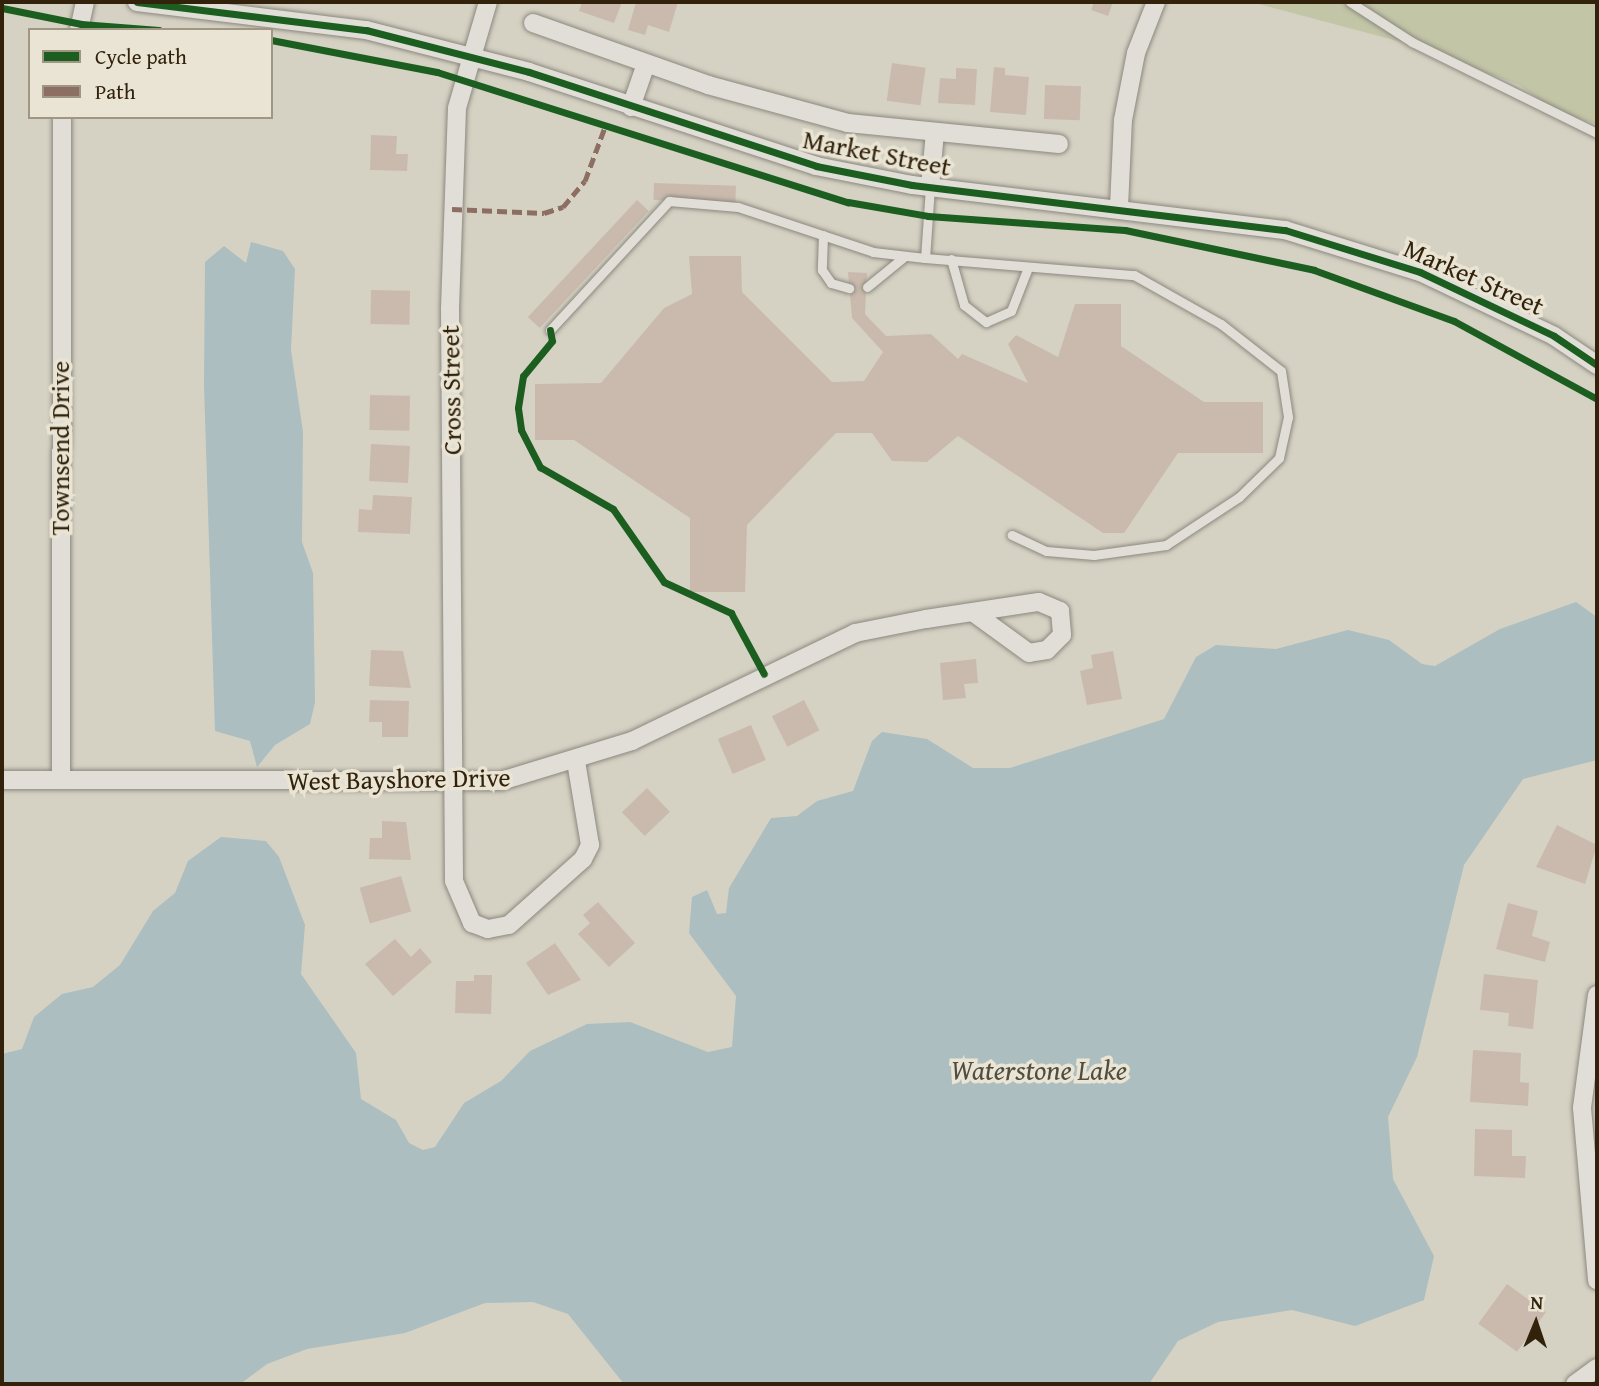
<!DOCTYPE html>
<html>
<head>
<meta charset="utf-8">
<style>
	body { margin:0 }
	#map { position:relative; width:1599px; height:1386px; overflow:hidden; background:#d5d2c4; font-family:"Gentium Book Plus",serif }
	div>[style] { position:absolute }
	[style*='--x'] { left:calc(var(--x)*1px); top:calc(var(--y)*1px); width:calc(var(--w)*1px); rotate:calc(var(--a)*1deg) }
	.green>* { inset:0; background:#c2c6a7 }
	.water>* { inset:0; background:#acbebf }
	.building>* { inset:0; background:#cabaae; transform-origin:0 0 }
	.roads { filter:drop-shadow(0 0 2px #8c887e) drop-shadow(0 0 2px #8c887e) }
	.service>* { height:9px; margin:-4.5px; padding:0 4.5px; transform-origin:4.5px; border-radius:4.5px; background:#e0ded7 }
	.minor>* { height:18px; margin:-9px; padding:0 9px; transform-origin:9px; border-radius:9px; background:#e0ded7 }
	.quiet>* { height:5px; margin-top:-2.5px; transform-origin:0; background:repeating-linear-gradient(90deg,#8d6e63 0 10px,transparent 0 15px) }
	.cycleway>* { height:7px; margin:-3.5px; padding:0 3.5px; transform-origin:3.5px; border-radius:3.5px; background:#1b5e20 }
	span { translate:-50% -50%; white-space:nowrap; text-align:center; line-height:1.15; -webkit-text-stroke:7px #e9e4d3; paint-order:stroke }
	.street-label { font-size:26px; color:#32220c }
	.water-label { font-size:28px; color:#514e41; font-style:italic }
	.frame { position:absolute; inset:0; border:4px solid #32220c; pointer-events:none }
	.legend { position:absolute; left:28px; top:28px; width:245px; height:91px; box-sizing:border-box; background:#e9e4d3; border:2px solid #a09683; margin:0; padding:9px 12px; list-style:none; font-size:21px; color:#32220c }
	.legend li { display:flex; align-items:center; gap:14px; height:35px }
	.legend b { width:35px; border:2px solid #a09683 }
	.north { position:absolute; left:1501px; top:1288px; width:70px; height:70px; -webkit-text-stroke:5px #e9e4d3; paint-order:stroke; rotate:2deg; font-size:19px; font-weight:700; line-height:28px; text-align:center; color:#32220c }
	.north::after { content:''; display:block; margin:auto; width:24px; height:32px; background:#32220c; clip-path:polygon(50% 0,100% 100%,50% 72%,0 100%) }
</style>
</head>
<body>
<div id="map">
	<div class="green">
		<div style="clip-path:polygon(1251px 2px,1597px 2px,1597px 124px,1559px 113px,1519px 85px,1420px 47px)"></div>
	</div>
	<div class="water">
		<div style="clip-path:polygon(251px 242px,283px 251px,295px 269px,291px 350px,303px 432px,302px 542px,313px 573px,315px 702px,310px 724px,275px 745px,257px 767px,250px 741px,215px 731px,204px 385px,205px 262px,224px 246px,246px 263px)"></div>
		<div style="clip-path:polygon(1576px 602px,1597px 617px,1597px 760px,1523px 779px,1464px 865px,1417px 1057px,1388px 1117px,1393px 1179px,1434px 1256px,1424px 1300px,1355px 1326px,1292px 1310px,1218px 1322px,1178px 1341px,1149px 1384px,624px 1384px,568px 1314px,533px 1302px,485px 1303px,405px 1333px,307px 1349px,267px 1364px,240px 1384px,2px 1384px,2px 1054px,22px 1049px,34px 1017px,62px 994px,93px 987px,120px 965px,153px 911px,175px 893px,188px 861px,221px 837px,266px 841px,279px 857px,305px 925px,301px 974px,356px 1053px,361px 1099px,396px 1120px,409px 1143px,423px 1150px,435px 1147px,464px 1103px,501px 1081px,530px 1051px,587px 1024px,630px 1022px,708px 1052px,732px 1047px,736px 996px,689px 933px,692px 897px,707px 890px,717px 914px,726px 913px,729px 888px,771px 818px,797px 816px,817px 801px,853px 791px,872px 741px,882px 732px,927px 739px,973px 768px,1010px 768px,1164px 719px,1196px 657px,1216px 645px,1276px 649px,1348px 630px,1389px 640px,1422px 664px,1435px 666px,1500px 629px)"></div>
	</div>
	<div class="building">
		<div style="clip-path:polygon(582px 2px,622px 2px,614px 23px,579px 11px)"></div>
		<div style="clip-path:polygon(636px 2px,678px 2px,669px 32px,648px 25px,645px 35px,628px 30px)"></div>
		<div style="clip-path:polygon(1094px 2px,1113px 2px,1108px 16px,1091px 10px)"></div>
		<div style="left:892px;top:63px;width:34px;height:38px;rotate:8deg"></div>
		<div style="clip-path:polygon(994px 67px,1005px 68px,1005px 75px,1029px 77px,1026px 115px,990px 112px)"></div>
		<div style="clip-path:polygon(956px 68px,977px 69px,975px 105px,938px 103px,940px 78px,956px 79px)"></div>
		<div style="left:1045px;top:85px;width:36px;height:34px;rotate:2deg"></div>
		<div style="clip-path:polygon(371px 135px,397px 136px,396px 154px,408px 154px,407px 171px,370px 170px)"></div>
		<div style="left:654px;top:183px;width:82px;height:17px;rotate:2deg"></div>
		<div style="left:637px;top:200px;width:16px;height:160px;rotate:43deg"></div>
		<div style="clip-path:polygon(689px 256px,741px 256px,742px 292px,832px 382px,864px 381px,883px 352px,852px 318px,848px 272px,867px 273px,865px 314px,886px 336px,931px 334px,958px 359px,962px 354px,1028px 383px,1008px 344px,1016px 335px,1058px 357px,1075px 304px,1121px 304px,1121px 346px,1204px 402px,1263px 402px,1263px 453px,1178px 453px,1124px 533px,1103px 533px,958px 436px,927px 462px,892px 461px,872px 433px,836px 433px,747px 525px,745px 592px,690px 592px,690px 518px,574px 440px,535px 440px,535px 384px,601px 383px,664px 308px,692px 294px)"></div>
		<div style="left:371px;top:290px;width:39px;height:34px;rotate:1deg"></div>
		<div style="left:370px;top:395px;width:40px;height:35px;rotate:1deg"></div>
		<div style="left:371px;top:444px;width:39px;height:37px;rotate:3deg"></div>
		<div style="clip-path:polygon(373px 495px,412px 497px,410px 534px,358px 532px,359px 509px,372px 510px)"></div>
		<div style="clip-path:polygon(371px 650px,403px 651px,411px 688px,369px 686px)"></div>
		<div style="clip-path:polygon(1113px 651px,1122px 699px,1087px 705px,1080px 671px,1093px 668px,1091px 655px)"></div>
		<div style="clip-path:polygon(976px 659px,978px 683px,964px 684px,966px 698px,943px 700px,940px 663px)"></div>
		<div style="clip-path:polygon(370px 700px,409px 701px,408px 737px,382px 737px,382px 722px,369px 722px)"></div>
		<div style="left:804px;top:700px;width:34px;height:36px;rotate:63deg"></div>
		<div style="left:751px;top:725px;width:38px;height:36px;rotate:67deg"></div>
		<div style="left:647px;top:788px;width:33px;height:35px;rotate:46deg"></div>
		<div style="clip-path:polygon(382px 821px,406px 822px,411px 860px,369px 859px,370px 838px,382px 838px)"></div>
		<div style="clip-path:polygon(1557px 825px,1597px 845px,1585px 884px,1536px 867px)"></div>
		<div style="left:401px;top:876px;width:37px;height:43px;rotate:74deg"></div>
		<div style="clip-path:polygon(598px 902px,635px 943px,609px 967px,578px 934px,590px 923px,583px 915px)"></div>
		<div style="clip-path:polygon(1508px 903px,1538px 911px,1532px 936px,1550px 942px,1545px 962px,1496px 949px)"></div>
		<div style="clip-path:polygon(395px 939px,411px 957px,420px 948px,432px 962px,393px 996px,365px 964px)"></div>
		<div style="clip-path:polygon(555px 943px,581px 980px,548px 995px,526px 963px)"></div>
		<div style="clip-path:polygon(1484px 974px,1538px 980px,1533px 1029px,1508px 1026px,1509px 1013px,1480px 1010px)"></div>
		<div style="clip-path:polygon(474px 975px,492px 975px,491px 1014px,455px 1013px,456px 981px,474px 981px)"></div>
		<div style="clip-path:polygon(1473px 1050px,1521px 1053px,1520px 1082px,1529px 1083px,1528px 1106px,1470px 1102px)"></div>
		<div style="clip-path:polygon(1475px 1129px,1512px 1130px,1512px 1156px,1526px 1156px,1525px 1178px,1474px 1176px)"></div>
		<div style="left:1507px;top:1284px;width:48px;height:49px;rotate:36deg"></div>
	</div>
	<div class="roads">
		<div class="service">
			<div style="--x:1350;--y:2;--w:74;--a:32.8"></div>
			<div style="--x:1412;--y:42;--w:206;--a:26.2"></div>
			<div style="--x:930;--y:187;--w:71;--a:94"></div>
			<div style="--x:925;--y:258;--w:210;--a:4.7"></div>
			<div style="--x:1134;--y:275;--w:100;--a:29.4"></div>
			<div style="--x:1221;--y:324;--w:76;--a:38.1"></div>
			<div style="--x:1281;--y:371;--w:47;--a:81.3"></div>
			<div style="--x:1288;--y:417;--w:42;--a:102.4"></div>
			<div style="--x:1279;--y:458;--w:56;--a:135.7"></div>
			<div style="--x:1239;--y:497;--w:87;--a:146.7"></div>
			<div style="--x:1166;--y:545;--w:73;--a:172.1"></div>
			<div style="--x:1094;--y:555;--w:48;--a:-175.2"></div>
			<div style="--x:1046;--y:551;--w:38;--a:-155"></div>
			<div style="--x:823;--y:235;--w:35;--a:92"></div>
			<div style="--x:822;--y:270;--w:16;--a:55"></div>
			<div style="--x:831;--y:283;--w:19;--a:16"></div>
			<div style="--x:951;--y:259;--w:48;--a:74.2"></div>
			<div style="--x:964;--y:305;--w:28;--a:38"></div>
			<div style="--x:986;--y:322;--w:27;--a:-24"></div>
			<div style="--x:1011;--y:311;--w:44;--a:-68.7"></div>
			<div style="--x:867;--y:287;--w:49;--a:-39.2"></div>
			<div style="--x:550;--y:330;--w:176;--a:-47.3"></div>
			<div style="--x:669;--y:201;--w:69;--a:5"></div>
			<div style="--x:738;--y:207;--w:142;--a:18.4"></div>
			<div style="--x:873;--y:252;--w:52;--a:6.6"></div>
		</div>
		<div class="minor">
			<div style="--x:137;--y:2;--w:231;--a:7"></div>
			<div style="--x:366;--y:30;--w:168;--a:14.4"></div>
			<div style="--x:529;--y:72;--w:302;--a:18.1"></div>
			<div style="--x:816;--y:166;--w:98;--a:11.2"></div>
			<div style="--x:912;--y:185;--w:376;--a:6.9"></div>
			<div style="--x:1285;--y:230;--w:141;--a:17.3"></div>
			<div style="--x:1420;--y:272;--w:148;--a:25.5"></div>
			<div style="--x:1554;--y:336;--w:52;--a:34"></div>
			<div style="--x:488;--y:2;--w:110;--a:106.3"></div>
			<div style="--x:457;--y:108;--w:201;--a:92"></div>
			<div style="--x:450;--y:309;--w:572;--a:89.6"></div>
			<div style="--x:454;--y:881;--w:46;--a:66.8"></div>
			<div style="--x:472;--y:923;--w:17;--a:21"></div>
			<div style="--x:488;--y:929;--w:21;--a:-11"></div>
			<div style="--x:509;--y:925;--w:99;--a:-41.7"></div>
			<div style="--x:583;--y:859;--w:16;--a:-63"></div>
			<div style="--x:590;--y:845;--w:85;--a:-99.5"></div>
			<div style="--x:533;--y:23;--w:186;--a:19.5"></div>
			<div style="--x:708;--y:85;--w:145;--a:15.2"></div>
			<div style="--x:848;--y:123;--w:212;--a:5.7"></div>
			<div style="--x:79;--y:30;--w:29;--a:-78"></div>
			<div style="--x:631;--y:107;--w:46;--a:-70.8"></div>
			<div style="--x:930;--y:187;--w:55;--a:-84.8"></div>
			<div style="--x:1119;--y:207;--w:87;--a:-87.4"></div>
			<div style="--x:1123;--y:120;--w:68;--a:-79"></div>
			<div style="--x:1136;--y:53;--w:55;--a:-68.6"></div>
			<div style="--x:2;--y:780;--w:499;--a:0.1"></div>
			<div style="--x:501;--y:781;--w:137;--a:-17"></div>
			<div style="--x:632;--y:741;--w:248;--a:-25.8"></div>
			<div style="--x:855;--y:633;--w:72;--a:-11.2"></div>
			<div style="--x:926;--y:619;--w:114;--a:-8.6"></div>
			<div style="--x:1039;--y:602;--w:23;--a:23"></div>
			<div style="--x:1060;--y:611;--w:24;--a:85"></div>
			<div style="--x:1062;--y:635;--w:21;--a:135"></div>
			<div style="--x:1047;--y:650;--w:18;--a:171"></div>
			<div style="--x:1029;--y:653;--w:68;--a:-144"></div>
			<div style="--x:61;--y:780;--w:663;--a:-89.91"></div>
			<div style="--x:1597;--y:995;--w:114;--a:97.6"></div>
			<div style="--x:1582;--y:1108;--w:173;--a:85"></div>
			<div style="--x:1575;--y:1384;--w:27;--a:-36"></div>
		</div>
	</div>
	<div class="quiet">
		<div style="--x:452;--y:209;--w:92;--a:2.5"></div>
		<div style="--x:544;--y:213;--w:20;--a:-18"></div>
		<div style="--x:563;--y:207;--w:34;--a:-50"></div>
		<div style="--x:585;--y:181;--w:58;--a:-69.7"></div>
	</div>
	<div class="cycleway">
		<div style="--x:137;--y:2;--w:231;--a:7"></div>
		<div style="--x:366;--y:30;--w:168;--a:14.4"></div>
		<div style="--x:529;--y:72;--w:302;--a:18.1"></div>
		<div style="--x:816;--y:166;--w:98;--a:11.2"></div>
		<div style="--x:912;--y:185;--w:376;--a:6.9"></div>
		<div style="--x:1285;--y:230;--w:141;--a:17.3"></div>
		<div style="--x:1420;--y:272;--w:148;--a:25.5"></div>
		<div style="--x:1554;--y:336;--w:52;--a:34"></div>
		<div style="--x:2;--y:8;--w:81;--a:11.4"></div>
		<div style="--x:81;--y:24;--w:78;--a:4.4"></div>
		<div style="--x:271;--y:40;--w:169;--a:10.9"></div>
		<div style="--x:437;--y:72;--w:431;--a:17.6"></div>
		<div style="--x:848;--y:202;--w:81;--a:9.9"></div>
		<div style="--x:928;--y:216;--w:197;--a:4.1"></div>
		<div style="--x:1125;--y:230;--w:193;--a:11.9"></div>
		<div style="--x:1314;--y:270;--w:149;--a:20"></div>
		<div style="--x:1454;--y:321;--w:163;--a:28.6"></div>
		<div style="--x:550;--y:330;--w:11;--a:80"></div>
		<div style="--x:552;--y:341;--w:45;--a:129.6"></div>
		<div style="--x:523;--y:376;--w:32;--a:99"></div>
		<div style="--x:518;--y:408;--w:22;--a:82"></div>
		<div style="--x:521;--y:430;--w:42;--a:62.8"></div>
		<div style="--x:540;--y:467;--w:84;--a:29.9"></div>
		<div style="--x:613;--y:509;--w:89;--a:55.1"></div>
		<div style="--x:664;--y:582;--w:74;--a:24.8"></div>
		<div style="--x:731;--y:613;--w:69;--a:61.6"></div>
	</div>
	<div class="street-label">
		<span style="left:877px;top:153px;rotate:11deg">Market Street</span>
		<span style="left:1474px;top:277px;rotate:24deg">Market Street</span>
		<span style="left:451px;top:390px;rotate:-91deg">Cross Street</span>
		<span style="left:60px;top:448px;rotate:-90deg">Townsend Drive</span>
		<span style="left:399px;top:779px;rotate:-1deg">West Bayshore Drive</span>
	</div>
	<div class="water-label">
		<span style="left:1039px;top:1070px">Waterstone Lake</span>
	</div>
	<div class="frame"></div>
	<ul class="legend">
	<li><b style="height:9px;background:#1b5e20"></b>Cycle path</li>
	<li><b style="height:9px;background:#8d6e63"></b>Path</li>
	</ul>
	<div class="north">N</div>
</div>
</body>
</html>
